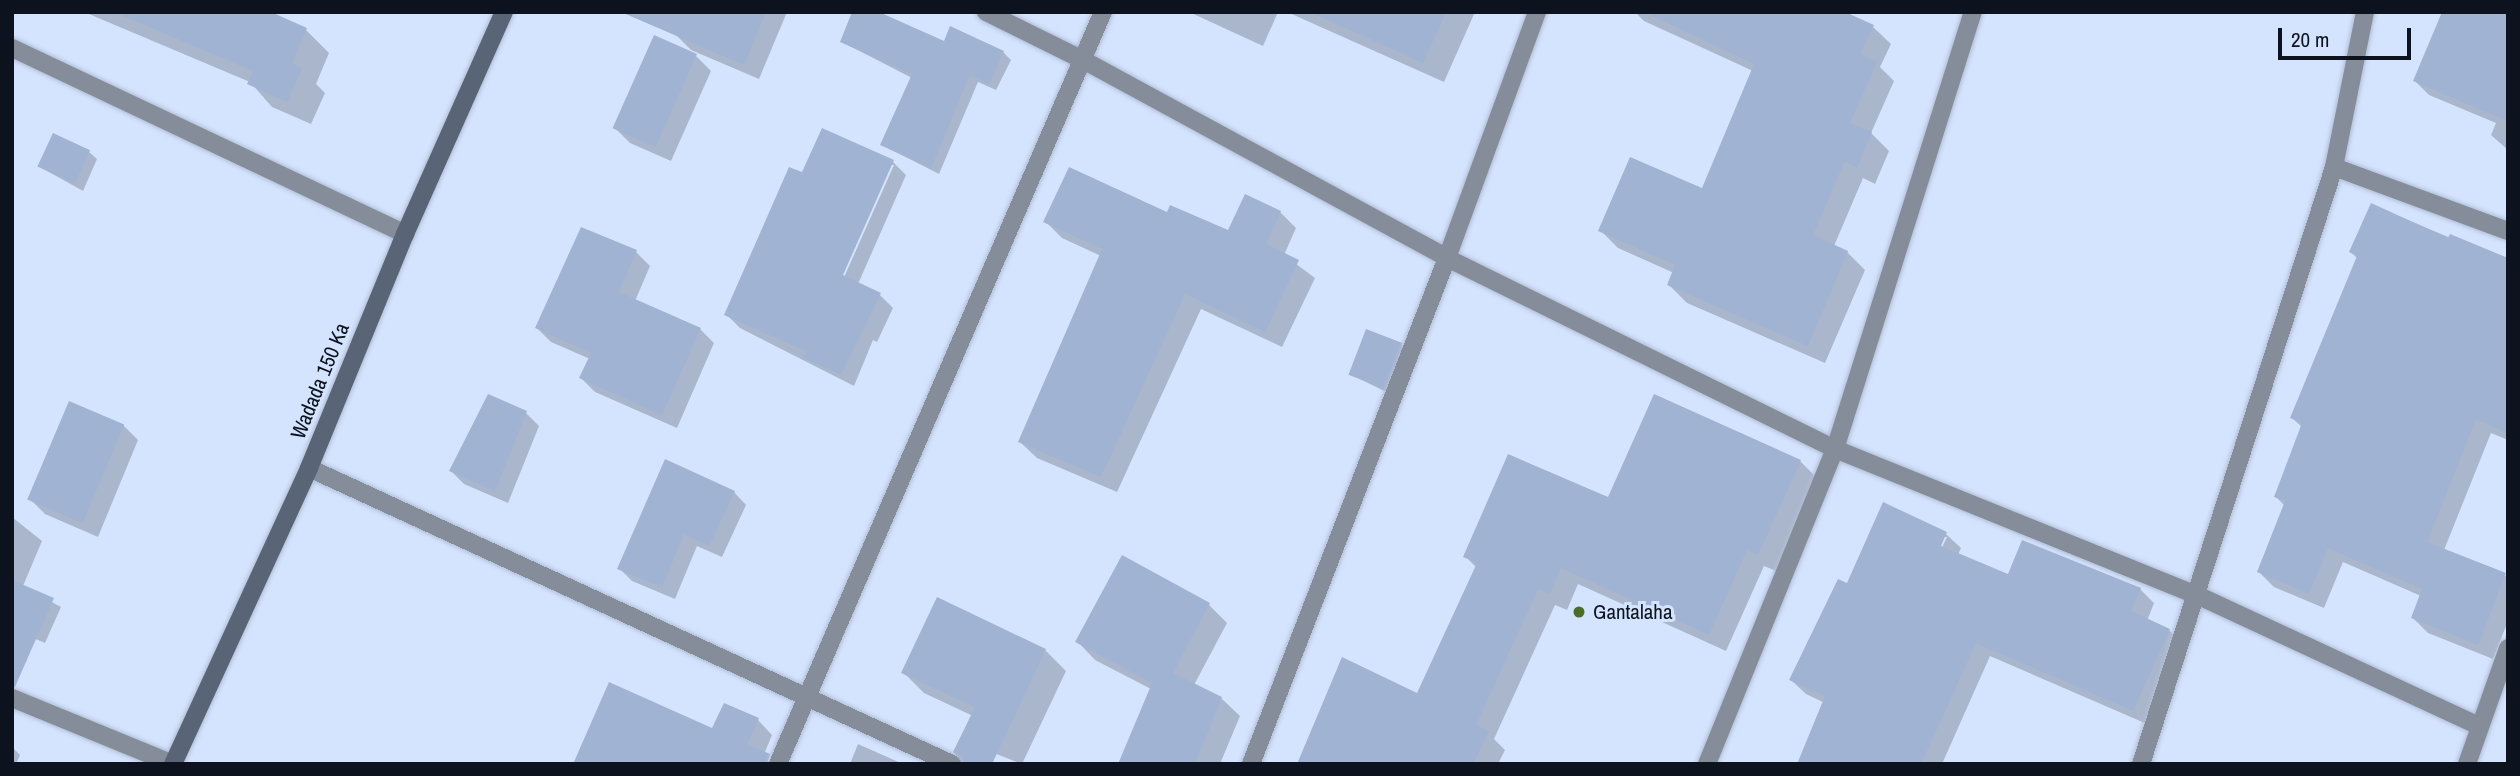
<!DOCTYPE html>
<html>
<head>
<meta charset="utf-8">
<style>
	body { margin:0 }
	#map { position:relative; width:2520px; height:776px; overflow:hidden; background:#d5e4fe; font-family:"Archivo Narrow",sans-serif }
	div>[style] { position:absolute }
	[style*='--x'] { left:calc(var(--x)*1px); top:calc(var(--y)*1px); width:calc(var(--w)*1px); rotate:calc(var(--a)*1deg) }
	.shadow>* { inset:0; background:#0003 }
	.building>* { inset:0; background:#a1b3d2; transform-origin:0 0 }
	.roads { filter:drop-shadow(0 0 2px #b1bed6) drop-shadow(0 0 2px #b1bed6) }
	.street>* { height:18px; margin:-9px; padding:0 9px; transform-origin:9px; border-radius:9px; background:#858d9b }
	.secondary>* { height:18px; margin:-9px; padding:0 9px; transform-origin:9px; border-radius:9px; background:#596477 }
	.dots>* { width:19px; height:19px; translate:-50% -50%; box-sizing:border-box; border:4px solid #d5e4fe; border-radius:50% }
	span { translate:-50% -50%; white-space:nowrap; text-align:center; line-height:1.15; -webkit-text-stroke:6px #d5e4fe; paint-order:stroke }
	.street-label { font-size:21px; color:#0c131e }
	.poi-label { font-size:21px; color:#0c131e }
	.left { translate:0 -50%; text-align:left }
	.frame { position:absolute; inset:0; border:14px solid #0c131e; pointer-events:none }
	.scale { position:absolute; left:2278px; top:28px; width:133px; height:32px; box-sizing:border-box; border:4px solid #0c131e; border-top:0; padding-left:9px; font-size:21px; line-height:24px; white-space:nowrap; color:#0c131e; -webkit-text-stroke:5px #d5e4fe; paint-order:stroke }
</style>
</head>
<body>
<div id="map">
	<div class="shadow">
		<div style="clip-path:polygon(84px 12px,247px 12px,306px 30px,329px 53px,316px 84px,325px 93px,311px 124px,272px 107px,250px 82px)"></div>
		<div style="clip-path:polygon(685px 12px,787px 12px,759px 79px,691px 50px,676px 35px)"></div>
		<div style="clip-path:polygon(1189px 12px,1278px 12px,1263px 46px)"></div>
		<div style="clip-path:polygon(1287px 12px,1475px 12px,1444px 82px)"></div>
		<div style="clip-path:polygon(1635px 12px,1841px 12px,1873px 27px,1891px 44px,1880px 67px,1894px 81px,1871px 133px,1889px 151px,1875px 184px,1863px 178px,1834px 246px,1847px 252px,1865px 270px,1825px 363px,1687px 303px,1669px 285px,1674px 273px,1618px 248px,1600px 230px,1703px 191px,1753px 71px,1644px 21px)"></div>
		<div style="clip-path:polygon(2508px 12px,2508px 150px,2491px 135px,2496px 123px,2429px 95px,2415px 81px)"></div>
		<div style="clip-path:polygon(842px 42px,945px 44px,1003px 52px,1011px 60px,996px 90px,978px 82px,939px 174px,882px 145px,912px 78px)"></div>
		<div style="clip-path:polygon(696px 56px,711px 71px,671px 161px,630px 143px,615px 128px)"></div>
		<div style="clip-path:polygon(89px 152px,97px 159px,83px 191px,40px 167px)"></div>
		<div style="clip-path:polygon(evenodd,893px 162px,906px 175px,858px 284px,880px 295px,893px 308px,877px 342px,873px 340px,854px 386px,740px 328px,727px 315px,893px 162px,890px 165px,894px 165px,841px 284px,837px 283px,890px 165px)"></div>
		<div style="clip-path:polygon(2372px 205px,2508px 262px,2508px 440px,2491px 433px,2444px 550px,2508px 577px,2508px 621px,2493px 659px,2428px 633px,2413px 618px,2421px 596px,2343px 562px,2324px 608px,2274px 587px,2259px 572px,2285px 506px,2276px 497px,2303px 428px,2292px 418px,2358px 259px,2351px 252px)"></div>
		<div style="clip-path:polygon(1280px 212px,1296px 228px,1284px 255px,1315px 278px,1282px 347px,1201px 309px,1117px 492px,1037px 458px,1020px 442px,1101px 256px,1062px 238px,1046px 222px,1168px 215px,1228px 232px)"></div>
		<div style="clip-path:polygon(636px 252px,650px 266px,635px 301px,700px 329px,714px 343px,677px 428px,595px 392px,581px 378px,590px 359px,551px 342px,537px 328px)"></div>
		<div style="clip-path:polygon(1401px 345px,1408px 352px,1392px 395px,1350px 374px)"></div>
		<div style="clip-path:polygon(70px 403px,123px 425px,138px 440px,98px 537px,45px 514px,30px 499px)"></div>
		<div style="clip-path:polygon(526px 413px,539px 426px,508px 503px,464px 484px,451px 471px)"></div>
		<div style="clip-path:polygon(1800px 461px,1817px 478px,1776px 571px,1764px 566px,1726px 651px,1578px 584px,1567px 610px,1555px 605px,1494px 739px,1505px 750px,1498px 764px,1299px 764px,1418px 695px,1477px 568px,1465px 556px,1609px 499px)"></div>
		<div style="clip-path:polygon(734px 492px,746px 505px,722px 557px,697px 546px,675px 599px,632px 581px,619px 568px)"></div>
		<div style="clip-path:polygon(evenodd,1884px 504px,1946px 534px,1961px 548px,1958px 555px,2009px 577px,2140px 589px,2154px 603px,2147px 621px,2169px 630px,2183px 645px,2147px 724px,1990px 656px,1942px 764px,1799px 764px,1825px 703px,1806px 694px,1791px 680px,1848px 586px,1884px 504px,1943px 537px,1947px 537px,1939px 554px,1936px 553px,1943px 537px)"></div>
		<div style="clip-path:polygon(12px 517px,42px 541px,23px 586px,61px 607px,45px 643px,12px 629px)"></div>
		<div style="clip-path:polygon(1123px 557px,1209px 605px,1227px 623px,1194px 685px,1221px 698px,1240px 716px,1220px 764px,1120px 764px,1151px 689px,1095px 660px,1077px 641px)"></div>
		<div style="clip-path:polygon(1045px 650px,1066px 671px,1022px 764px,986px 750px,973px 716px,924px 693px,903px 672px)"></div>
		<div style="clip-path:polygon(758px 720px,772px 735px,760px 764px,713px 731px)"></div>
		<div style="clip-path:polygon(858px 744px,903px 764px,850px 764px)"></div>
		<div style="clip-path:polygon(12px 747px,20px 755px,16px 764px,12px 764px)"></div>
	</div>
	<div class="building">
		<div style="clip-path:polygon(114px 12px,271px 12px,307px 28px,292px 63px,302px 68px,287px 102px,247px 84px,253px 71px)"></div>
		<div style="clip-path:polygon(621px 12px,766px 12px,744px 65px)"></div>
		<div style="clip-path:polygon(852px 12px,879px 12px,944px 41px,950px 26px,1004px 51px,989px 84px,970px 75px,931px 168px,880px 145px,912px 74px,840px 42px)"></div>
		<div style="clip-path:polygon(1310px 12px,1446px 12px,1423px 63px)"></div>
		<div style="clip-path:polygon(1644px 12px,1845px 12px,1874px 25px,1860px 54px,1877px 62px,1850px 123px,1872px 132px,1857px 168px,1845px 161px,1813px 235px,1848px 251px,1808px 346px,1667px 285px,1675px 265px,1598px 231px,1630px 157px,1702px 188px,1754px 64px)"></div>
		<div style="clip-path:polygon(2442px 12px,2508px 12px,2508px 121px,2413px 81px)"></div>
		<div style="left:654px;top:35px;width:47px;height:102px;rotate:24deg"></div>
		<div style="clip-path:polygon(822px 128px,894px 160px,843px 275px,881px 293px,841px 374px,803px 358px,806px 351px,724px 315px,789px 167px,802px 172px)"></div>
		<div style="left:53px;top:133px;width:41px;height:37px;rotate:25deg"></div>
		<div style="clip-path:polygon(1069px 167px,1167px 212px,1170px 205px,1228px 230px,1245px 194px,1281px 211px,1266px 244px,1299px 260px,1265px 332px,1185px 294px,1101px 477px,1018px 442px,1102px 249px,1043px 222px)"></div>
		<div style="clip-path:polygon(2371px 203px,2448px 238px,2450px 234px,2508px 258px,2508px 433px,2476px 419px,2427px 542px,2506px 573px,2478px 645px,2411px 618px,2422px 589px,2328px 548px,2309px 594px,2257px 572px,2285px 501px,2274px 497px,2302px 423px,2290px 418px,2357px 256px,2349px 252px)"></div>
		<div style="clip-path:polygon(581px 227px,637px 250px,619px 292px,701px 328px,662px 415px,579px 378px,591px 353px,535px 328px)"></div>
		<div style="left:1366px;top:329px;width:39px;height:49px;rotate:21deg"></div>
		<div style="clip-path:polygon(488px 394px,527px 411px,495px 491px,449px 471px)"></div>
		<div style="clip-path:polygon(1654px 394px,1801px 460px,1758px 555px,1747px 550px,1709px 635px,1561px 568px,1550px 594px,1538px 589px,1476px 725px,1489px 731px,1473px 764px,1297px 764px,1342px 657px,1417px 693px,1477px 563px,1463px 557px,1508px 454px,1608px 497px)"></div>
		<div style="left:69px;top:401px;width:60px;height:107px;rotate:23deg"></div>
		<div style="clip-path:polygon(665px 459px,735px 491px,709px 546px,684px 534px,662px 587px,617px 569px)"></div>
		<div style="clip-path:polygon(1883px 502px,1947px 532px,1941px 546px,2008px 574px,2022px 540px,2141px 588px,2131px 611px,2170px 629px,2133px 711px,1976px 643px,1921px 764px,1797px 764px,1825px 696px,1789px 680px,1838px 579px,1847px 583px)"></div>
		<div style="clip-path:polygon(1122px 555px,1210px 603px,1173px 673px,1222px 697px,1195px 764px,1118px 764px,1152px 683px,1075px 642px)"></div>
		<div style="clip-path:polygon(12px 580px,54px 598px,15px 687px,12px 687px)"></div>
		<div style="clip-path:polygon(937px 597px,1046px 649px,992px 764px,963px 764px,953px 752px,975px 707px,901px 673px)"></div>
		<div style="clip-path:polygon(609px 682px,712px 728px,724px 703px,759px 718px,747px 744px,770px 754px,767px 764px,573px 764px)"></div>
	</div>
	<div class="roads">
		<div class="street">
			<div style="--x:986;--y:12;--w:108;--a:26.3"></div>
			<div style="--x:1083;--y:60;--w:414;--a:28.5"></div>
			<div style="--x:1447;--y:258;--w:432;--a:26.2"></div>
			<div style="--x:1835;--y:449;--w:393;--a:22"></div>
			<div style="--x:2199;--y:596;--w:309;--a:24.9"></div>
			<div style="--x:12;--y:48;--w:435;--a:25.3"></div>
			<div style="--x:2334;--y:167;--w:185;--a:20.2"></div>
			<div style="--x:309;--y:468;--w:708;--a:24.72"></div>
			<div style="--x:12;--y:698;--w:174;--a:22.3"></div>
			<div style="--x:778;--y:764;--w:819;--a:-66.63"></div>
			<div style="--x:1251;--y:764;--w:543;--a:-68.83"></div>
			<div style="--x:1447;--y:258;--w:262;--a:-69.9"></div>
			<div style="--x:1707;--y:764;--w:340;--a:-67.9"></div>
			<div style="--x:1835;--y:449;--w:458;--a:-72.5"></div>
			<div style="--x:2141;--y:764;--w:627;--a:-72.08"></div>
			<div style="--x:2334;--y:167;--w:158;--a:-78.7"></div>
			<div style="--x:2467;--y:764;--w:123;--a:-70.5"></div>
		</div>
		<div class="secondary">
			<div style="--x:173;--y:764;--w:326;--a:-65.3"></div>
			<div style="--x:309;--y:468;--w:253;--a:-67.7"></div>
			<div style="--x:405;--y:234;--w:243;--a:-66"></div>
		</div>
	</div>
	<div class="dots">
		<div style="left:1579px;top:612px;background:#4a6d25"></div>
	</div>
	<div class="street-label">
		<span style="left:320px;top:381px;rotate:-68deg">Wadada 150 Ka</span>
	</div>
	<div class="poi-label">
		<span class="left" style="left:1593px;top:612px">Gantalaha</span>
	</div>
	<div class="frame"></div>
	<div class="scale">20 m</div>
</div>
</body>
</html>
